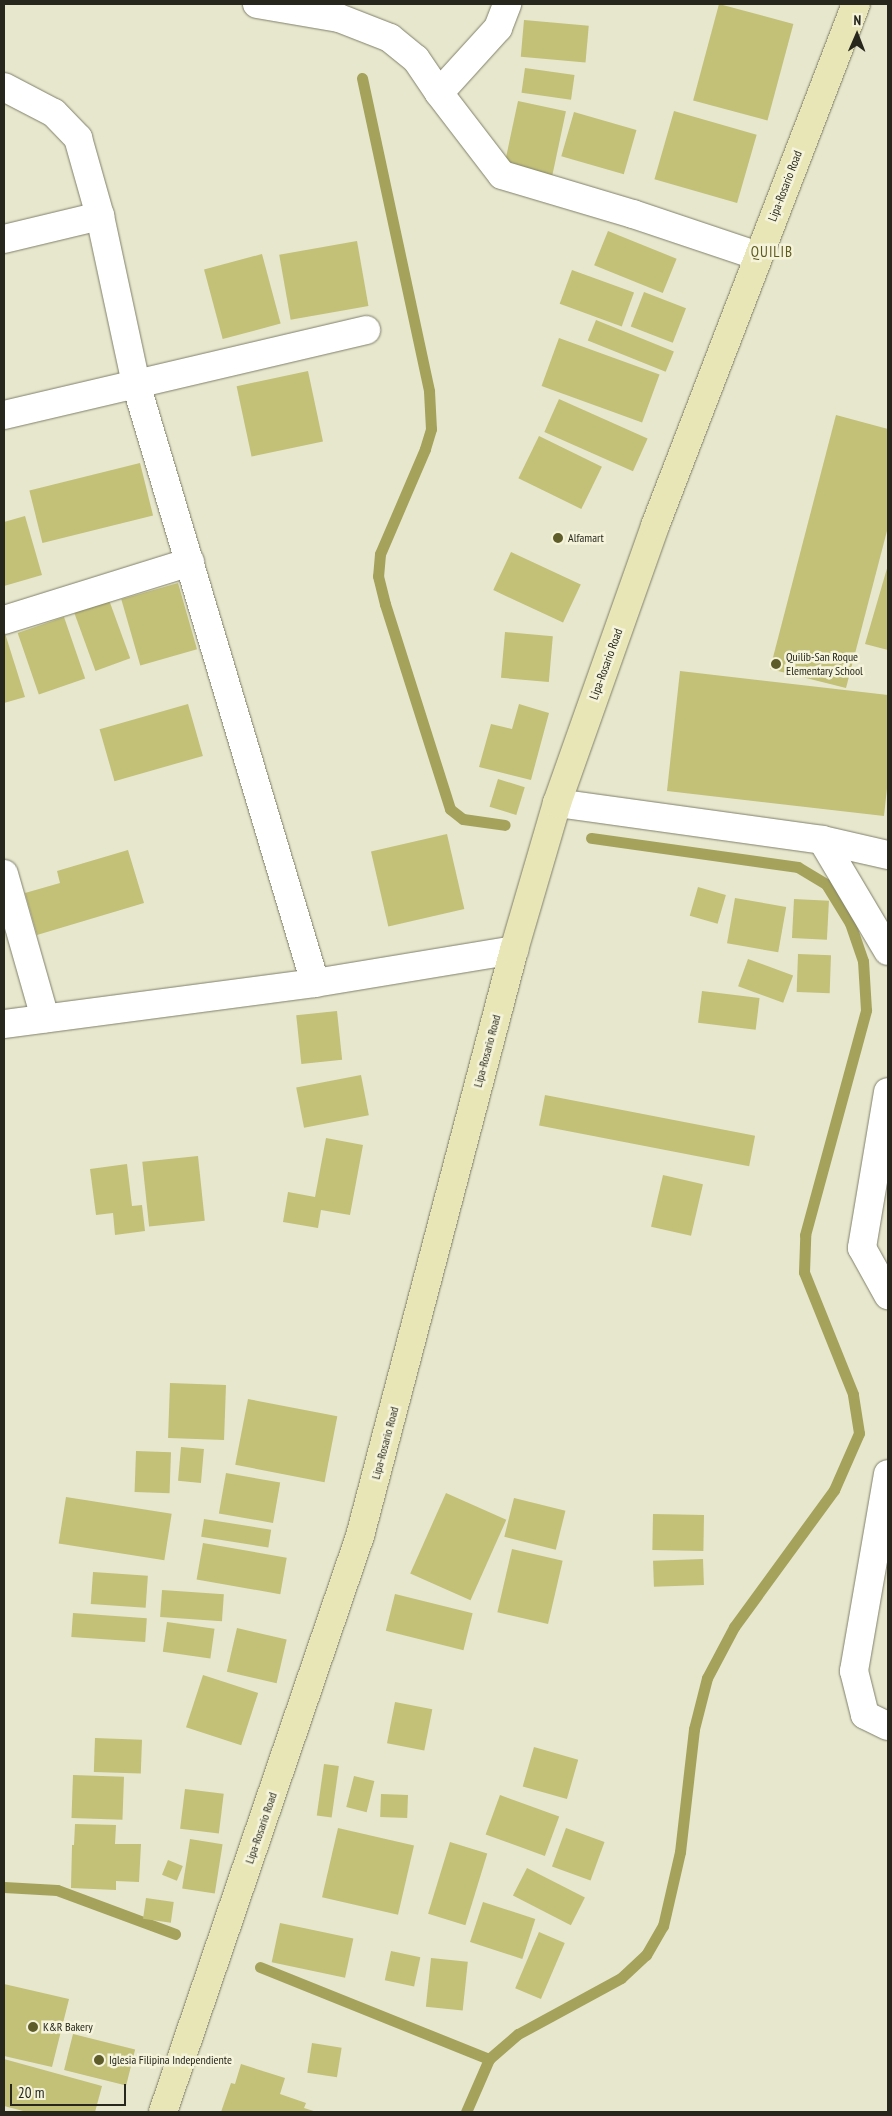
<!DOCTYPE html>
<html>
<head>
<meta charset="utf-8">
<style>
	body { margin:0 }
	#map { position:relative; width:892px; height:2116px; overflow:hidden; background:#e7e7ce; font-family:"PT Sans Narrow",sans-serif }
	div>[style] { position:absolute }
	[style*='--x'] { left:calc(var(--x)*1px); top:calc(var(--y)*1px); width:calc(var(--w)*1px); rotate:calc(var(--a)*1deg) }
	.stream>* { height:11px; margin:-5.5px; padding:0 5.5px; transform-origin:5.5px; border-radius:5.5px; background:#a5a25b }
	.building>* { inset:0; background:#c3c078; transform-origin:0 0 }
	.roads { filter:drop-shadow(0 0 1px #81806a) drop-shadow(0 0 1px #81806a) }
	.minor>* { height:28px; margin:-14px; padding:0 14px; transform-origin:14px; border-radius:14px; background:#fff }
	.major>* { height:28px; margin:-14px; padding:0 14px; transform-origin:14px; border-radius:14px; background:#e8e6b6 }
	.dots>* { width:14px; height:14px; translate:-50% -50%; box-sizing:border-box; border:2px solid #f5f4db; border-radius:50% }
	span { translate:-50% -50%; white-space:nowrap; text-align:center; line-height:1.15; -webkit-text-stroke:5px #f5f4db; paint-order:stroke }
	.street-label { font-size:12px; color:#27271e }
	.poi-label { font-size:12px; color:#27271e }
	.left { translate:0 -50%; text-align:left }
	.quarter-label { font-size:15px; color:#5d5a1e; letter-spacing:1px }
	.frame { position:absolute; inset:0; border:5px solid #27271e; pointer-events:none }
	.north { position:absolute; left:832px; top:10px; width:50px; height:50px; -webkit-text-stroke:4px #f5f4db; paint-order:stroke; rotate:1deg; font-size:14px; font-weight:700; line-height:20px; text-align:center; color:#27271e }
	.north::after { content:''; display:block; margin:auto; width:18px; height:22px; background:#27271e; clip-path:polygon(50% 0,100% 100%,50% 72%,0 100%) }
	.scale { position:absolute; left:10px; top:2084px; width:116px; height:22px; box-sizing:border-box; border:2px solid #27271e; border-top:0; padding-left:6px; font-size:15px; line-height:18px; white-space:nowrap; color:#27271e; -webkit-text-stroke:4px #f5f4db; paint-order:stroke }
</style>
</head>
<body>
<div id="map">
	<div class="stream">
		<div style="--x:362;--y:78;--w:320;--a:77.9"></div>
		<div style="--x:429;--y:391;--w:38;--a:87"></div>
		<div style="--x:431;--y:429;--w:21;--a:107"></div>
		<div style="--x:425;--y:449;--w:114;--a:113.2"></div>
		<div style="--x:380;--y:554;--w:22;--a:95"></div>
		<div style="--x:378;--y:576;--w:29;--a:76"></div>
		<div style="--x:385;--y:604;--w:215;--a:72.4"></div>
		<div style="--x:450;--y:809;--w:16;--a:38"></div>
		<div style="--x:463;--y:819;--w:42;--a:8.1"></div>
		<div style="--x:4;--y:1887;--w:53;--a:3.2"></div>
		<div style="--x:57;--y:1890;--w:126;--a:20.4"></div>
		<div style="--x:260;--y:1967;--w:247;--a:21.9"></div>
		<div style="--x:466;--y:2112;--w:58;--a:-66.5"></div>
		<div style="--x:489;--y:2059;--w:38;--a:-41"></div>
		<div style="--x:518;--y:2034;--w:117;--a:-28.5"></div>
		<div style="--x:621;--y:1978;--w:34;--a:-43"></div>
		<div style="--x:646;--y:1955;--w:34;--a:-60"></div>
		<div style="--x:663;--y:1926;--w:76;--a:-77.1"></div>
		<div style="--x:680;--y:1852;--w:124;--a:-83.5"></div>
		<div style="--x:694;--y:1729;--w:53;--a:-75.7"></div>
		<div style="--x:707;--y:1678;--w:58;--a:-62.1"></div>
		<div style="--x:734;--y:1627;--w:170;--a:-53.9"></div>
		<div style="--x:834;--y:1490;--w:62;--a:-66.3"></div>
		<div style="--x:859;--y:1433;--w:39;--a:-99"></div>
		<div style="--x:853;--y:1394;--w:131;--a:-111.9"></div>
		<div style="--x:804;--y:1272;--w:37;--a:-88"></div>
		<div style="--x:805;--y:1235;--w:233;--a:-74.8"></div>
		<div style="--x:866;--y:1010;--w:49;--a:-93.5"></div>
		<div style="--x:863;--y:961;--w:40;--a:-108.9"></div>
		<div style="--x:850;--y:923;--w:46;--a:-121.6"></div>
		<div style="--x:826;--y:884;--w:33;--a:-149"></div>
		<div style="--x:798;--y:867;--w:209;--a:-172"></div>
	</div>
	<div class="building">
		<div style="left:719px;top:4px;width:77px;height:100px;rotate:15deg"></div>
		<div style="left:524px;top:20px;width:65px;height:37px;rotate:5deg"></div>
		<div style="left:525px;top:68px;width:50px;height:25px;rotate:8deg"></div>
		<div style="left:518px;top:101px;width:49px;height:71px;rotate:12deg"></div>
		<div style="left:674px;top:111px;width:86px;height:71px;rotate:16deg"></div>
		<div style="left:574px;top:112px;width:65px;height:46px;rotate:16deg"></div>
		<div style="left:608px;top:231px;width:74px;height:37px;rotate:22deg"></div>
		<div style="left:357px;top:241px;width:66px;height:79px;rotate:80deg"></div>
		<div style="left:262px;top:254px;width:72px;height:60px;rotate:75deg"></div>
		<div style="left:572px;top:270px;width:66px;height:36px;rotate:20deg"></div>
		<div style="left:644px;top:292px;width:45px;height:37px;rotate:21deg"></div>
		<div style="left:596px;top:320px;width:84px;height:22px;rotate:22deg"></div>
		<div style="left:559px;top:338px;width:107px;height:51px;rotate:20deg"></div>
		<div style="left:308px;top:371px;width:72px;height:73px;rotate:78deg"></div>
		<div style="left:559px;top:399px;width:97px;height:36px;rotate:24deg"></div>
		<div style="clip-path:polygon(836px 415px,888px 429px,888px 527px,846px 688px,770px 669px)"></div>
		<div style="left:539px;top:436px;width:70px;height:47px;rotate:26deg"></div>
		<div style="left:140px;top:463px;width:54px;height:114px;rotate:76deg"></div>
		<div style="clip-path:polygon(25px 516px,42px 575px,4px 586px,4px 522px)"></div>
		<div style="left:511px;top:552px;width:77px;height:42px;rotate:25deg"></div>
		<div style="clip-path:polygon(888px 565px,888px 650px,865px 644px)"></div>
		<div style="left:178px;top:583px;width:69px;height:59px;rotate:74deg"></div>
		<div style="left:109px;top:600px;width:62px;height:37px;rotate:70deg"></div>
		<div style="left:64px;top:617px;width:65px;height:49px;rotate:71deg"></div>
		<div style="clip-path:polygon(4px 630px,25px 697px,4px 703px)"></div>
		<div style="left:505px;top:632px;width:48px;height:46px;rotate:5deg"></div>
		<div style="clip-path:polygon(680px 671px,888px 695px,888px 779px,884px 816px,667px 791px)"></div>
		<div style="left:188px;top:704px;width:54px;height:92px;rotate:74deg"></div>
		<div style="clip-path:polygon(519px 704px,549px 713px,531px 780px,479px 767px,491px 724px,512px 729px)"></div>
		<div style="left:498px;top:779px;width:28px;height:29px;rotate:17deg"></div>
		<div style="left:447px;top:834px;width:77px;height:78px;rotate:77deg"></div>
		<div style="clip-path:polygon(128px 850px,144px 903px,37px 935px,25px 893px,60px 883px,57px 871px)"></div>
		<div style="left:698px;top:887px;width:29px;height:30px;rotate:16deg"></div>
		<div style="left:735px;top:898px;width:52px;height:46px;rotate:10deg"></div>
		<div style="left:794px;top:899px;width:35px;height:39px;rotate:3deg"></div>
		<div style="left:798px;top:954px;width:33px;height:38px;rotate:2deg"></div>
		<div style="left:748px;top:959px;width:48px;height:29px;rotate:20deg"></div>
		<div style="left:702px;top:991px;width:58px;height:32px;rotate:7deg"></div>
		<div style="left:337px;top:1011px;width:49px;height:41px;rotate:84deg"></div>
		<div style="left:361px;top:1075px;width:41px;height:66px;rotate:79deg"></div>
		<div style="left:545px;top:1095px;width:214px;height:31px;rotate:11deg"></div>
		<div style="clip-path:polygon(326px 1138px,363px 1145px,350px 1215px,321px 1210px,318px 1228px,283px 1222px,288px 1192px,315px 1197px)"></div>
		<div style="left:198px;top:1156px;width:65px;height:56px;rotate:84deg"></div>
		<div style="clip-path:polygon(127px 1164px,132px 1206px,142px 1205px,145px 1231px,115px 1235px,113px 1213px,96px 1215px,90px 1169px)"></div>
		<div style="left:663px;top:1175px;width:41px;height:53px;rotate:13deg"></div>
		<div style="left:170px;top:1383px;width:56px;height:55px;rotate:2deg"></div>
		<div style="left:248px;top:1399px;width:91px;height:67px;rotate:11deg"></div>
		<div style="left:181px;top:1447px;width:23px;height:34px;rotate:5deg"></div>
		<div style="left:136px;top:1451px;width:35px;height:41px;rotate:2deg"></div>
		<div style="left:226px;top:1473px;width:55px;height:41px;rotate:10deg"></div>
		<div style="left:446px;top:1493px;width:66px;height:88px;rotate:24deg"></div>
		<div style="left:66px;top:1497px;width:107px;height:47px;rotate:9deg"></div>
		<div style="left:514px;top:1498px;width:53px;height:40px;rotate:14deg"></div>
		<div style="left:653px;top:1514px;width:51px;height:36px;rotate:1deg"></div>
		<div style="left:204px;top:1519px;width:68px;height:18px;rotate:9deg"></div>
		<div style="left:203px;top:1543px;width:85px;height:37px;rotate:10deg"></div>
		<div style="left:512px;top:1549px;width:52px;height:65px;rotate:13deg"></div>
		<div style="left:703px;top:1559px;width:26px;height:50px;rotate:88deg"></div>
		<div style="left:93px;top:1572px;width:55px;height:32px;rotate:4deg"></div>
		<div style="left:162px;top:1590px;width:62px;height:27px;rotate:4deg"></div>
		<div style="left:395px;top:1594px;width:80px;height:38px;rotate:14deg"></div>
		<div style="left:73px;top:1613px;width:74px;height:24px;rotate:4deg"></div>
		<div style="left:167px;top:1622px;width:48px;height:30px;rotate:8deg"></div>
		<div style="left:237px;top:1628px;width:51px;height:45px;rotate:13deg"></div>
		<div style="left:203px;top:1675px;width:58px;height:55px;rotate:18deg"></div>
		<div style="left:395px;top:1702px;width:38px;height:42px;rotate:11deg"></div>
		<div style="left:95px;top:1738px;width:47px;height:34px;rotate:2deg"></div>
		<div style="left:534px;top:1747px;width:46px;height:41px;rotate:16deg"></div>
		<div style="left:324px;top:1764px;width:15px;height:52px;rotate:8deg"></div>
		<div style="left:73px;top:1775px;width:51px;height:43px;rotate:2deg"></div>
		<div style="left:354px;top:1776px;width:21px;height:32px;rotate:14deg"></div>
		<div style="left:185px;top:1789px;width:39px;height:40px;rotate:7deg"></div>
		<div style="left:381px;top:1794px;width:27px;height:23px;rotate:2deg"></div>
		<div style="left:500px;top:1795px;width:63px;height:42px;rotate:20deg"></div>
		<div style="clip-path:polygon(75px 1824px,116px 1825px,115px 1844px,141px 1844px,139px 1882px,116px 1881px,116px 1890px,71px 1888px,72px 1845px,74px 1845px)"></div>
		<div style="left:338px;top:1828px;width:78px;height:71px;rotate:13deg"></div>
		<div style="left:566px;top:1828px;width:41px;height:41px;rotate:20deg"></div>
		<div style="left:190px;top:1839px;width:33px;height:50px;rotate:9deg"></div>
		<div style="left:450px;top:1842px;width:39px;height:75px;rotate:17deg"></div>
		<div style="left:168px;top:1860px;width:16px;height:16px;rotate:22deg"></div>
		<div style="left:527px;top:1868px;width:65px;height:31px;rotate:27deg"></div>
		<div style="left:146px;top:1898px;width:28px;height:21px;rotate:8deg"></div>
		<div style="left:483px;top:1902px;width:55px;height:42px;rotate:18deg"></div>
		<div style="left:280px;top:1923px;width:75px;height:40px;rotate:12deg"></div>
		<div style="left:539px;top:1932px;width:28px;height:61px;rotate:23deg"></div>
		<div style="left:391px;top:1951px;width:30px;height:30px;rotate:12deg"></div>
		<div style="left:431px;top:1958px;width:37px;height:49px;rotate:6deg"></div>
		<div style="clip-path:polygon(4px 1984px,69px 1999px,52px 2067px,4px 2056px)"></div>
		<div style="left:73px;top:2034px;width:64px;height:37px;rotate:14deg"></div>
		<div style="left:312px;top:2043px;width:30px;height:30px;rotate:9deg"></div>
		<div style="clip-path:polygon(4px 2059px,102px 2086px,95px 2112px,27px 2112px,4px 2106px)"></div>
		<div style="clip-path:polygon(241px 2064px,285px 2078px,280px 2094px,306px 2103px,304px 2108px,317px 2112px,221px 2112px,231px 2083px,235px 2084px)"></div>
	</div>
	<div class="roads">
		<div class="minor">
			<div style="--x:257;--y:4;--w:83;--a:9.7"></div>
			<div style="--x:339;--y:18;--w:55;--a:21.4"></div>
			<div style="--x:390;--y:38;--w:33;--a:39"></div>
			<div style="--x:416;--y:59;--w:41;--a:55.9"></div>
			<div style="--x:439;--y:93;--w:103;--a:52.5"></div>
			<div style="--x:502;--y:175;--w:137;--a:16.6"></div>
			<div style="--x:633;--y:214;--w:132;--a:18.6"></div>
			<div style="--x:4;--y:87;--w:56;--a:27.5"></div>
			<div style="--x:54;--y:113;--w:35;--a:46"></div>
			<div style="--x:78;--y:138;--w:81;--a:74.2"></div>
			<div style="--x:100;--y:216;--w:172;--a:77.9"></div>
			<div style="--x:136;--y:384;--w:625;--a:73.36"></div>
			<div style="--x:439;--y:93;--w:88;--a:-47.8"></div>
			<div style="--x:498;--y:28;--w:26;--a:-69"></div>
			<div style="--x:4;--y:239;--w:99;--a:-13.5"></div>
			<div style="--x:4;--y:415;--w:372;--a:-13.2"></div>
			<div style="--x:4;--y:620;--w:195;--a:-17.3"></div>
			<div style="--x:557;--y:803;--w:268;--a:7.9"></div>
			<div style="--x:822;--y:840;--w:68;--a:12.8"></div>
			<div style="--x:822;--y:840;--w:129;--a:59.3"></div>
			<div style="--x:4;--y:874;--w:150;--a:74.1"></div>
			<div style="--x:4;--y:1024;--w:314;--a:-7.5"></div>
			<div style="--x:315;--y:983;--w:202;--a:-9.4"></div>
			<div style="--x:888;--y:1092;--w:158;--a:99.5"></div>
			<div style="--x:862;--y:1248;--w:54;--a:61"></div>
			<div style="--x:888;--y:1474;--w:200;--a:99.8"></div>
			<div style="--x:854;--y:1671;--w:45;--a:76"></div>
			<div style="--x:865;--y:1715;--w:25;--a:26"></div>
		</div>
		<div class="major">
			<div style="--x:163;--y:2112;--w:609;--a:-71.12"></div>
			<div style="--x:360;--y:1536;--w:606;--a:-75.28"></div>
			<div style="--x:514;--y:950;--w:153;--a:-73.7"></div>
			<div style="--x:557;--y:803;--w:294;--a:-70.5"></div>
			<div style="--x:655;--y:526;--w:559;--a:-68.94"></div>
		</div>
	</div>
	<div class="dots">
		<div style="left:558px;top:538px;background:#5e5c28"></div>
		<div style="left:776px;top:664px;background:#5e5c28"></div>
		<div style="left:33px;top:2027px;background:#5e5c28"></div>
		<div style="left:99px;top:2060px;background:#5e5c28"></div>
	</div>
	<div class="street-label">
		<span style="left:785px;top:186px;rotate:-69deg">Lipa-Rosario Road</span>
		<span style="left:606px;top:664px;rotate:-70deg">Lipa-Rosario Road</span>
		<span style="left:487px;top:1051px;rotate:-75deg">Lipa-Rosario Road</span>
		<span style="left:385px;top:1443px;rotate:-75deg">Lipa-Rosario Road</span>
		<span style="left:261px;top:1828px;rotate:-71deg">Lipa-Rosario Road</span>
	</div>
	<div class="poi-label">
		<span class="left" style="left:568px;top:538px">Alfamart</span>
		<span class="left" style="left:786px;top:664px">Quilib-San Roque<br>Elementary School</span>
		<span class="left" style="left:43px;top:2027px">K&amp;R Bakery</span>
		<span class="left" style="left:109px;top:2060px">Iglesia Filipina Independiente</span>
	</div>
	<div class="quarter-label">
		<span style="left:772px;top:252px">QUILIB</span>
	</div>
	<div class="frame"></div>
	<div class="north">N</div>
	<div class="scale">20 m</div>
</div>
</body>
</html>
